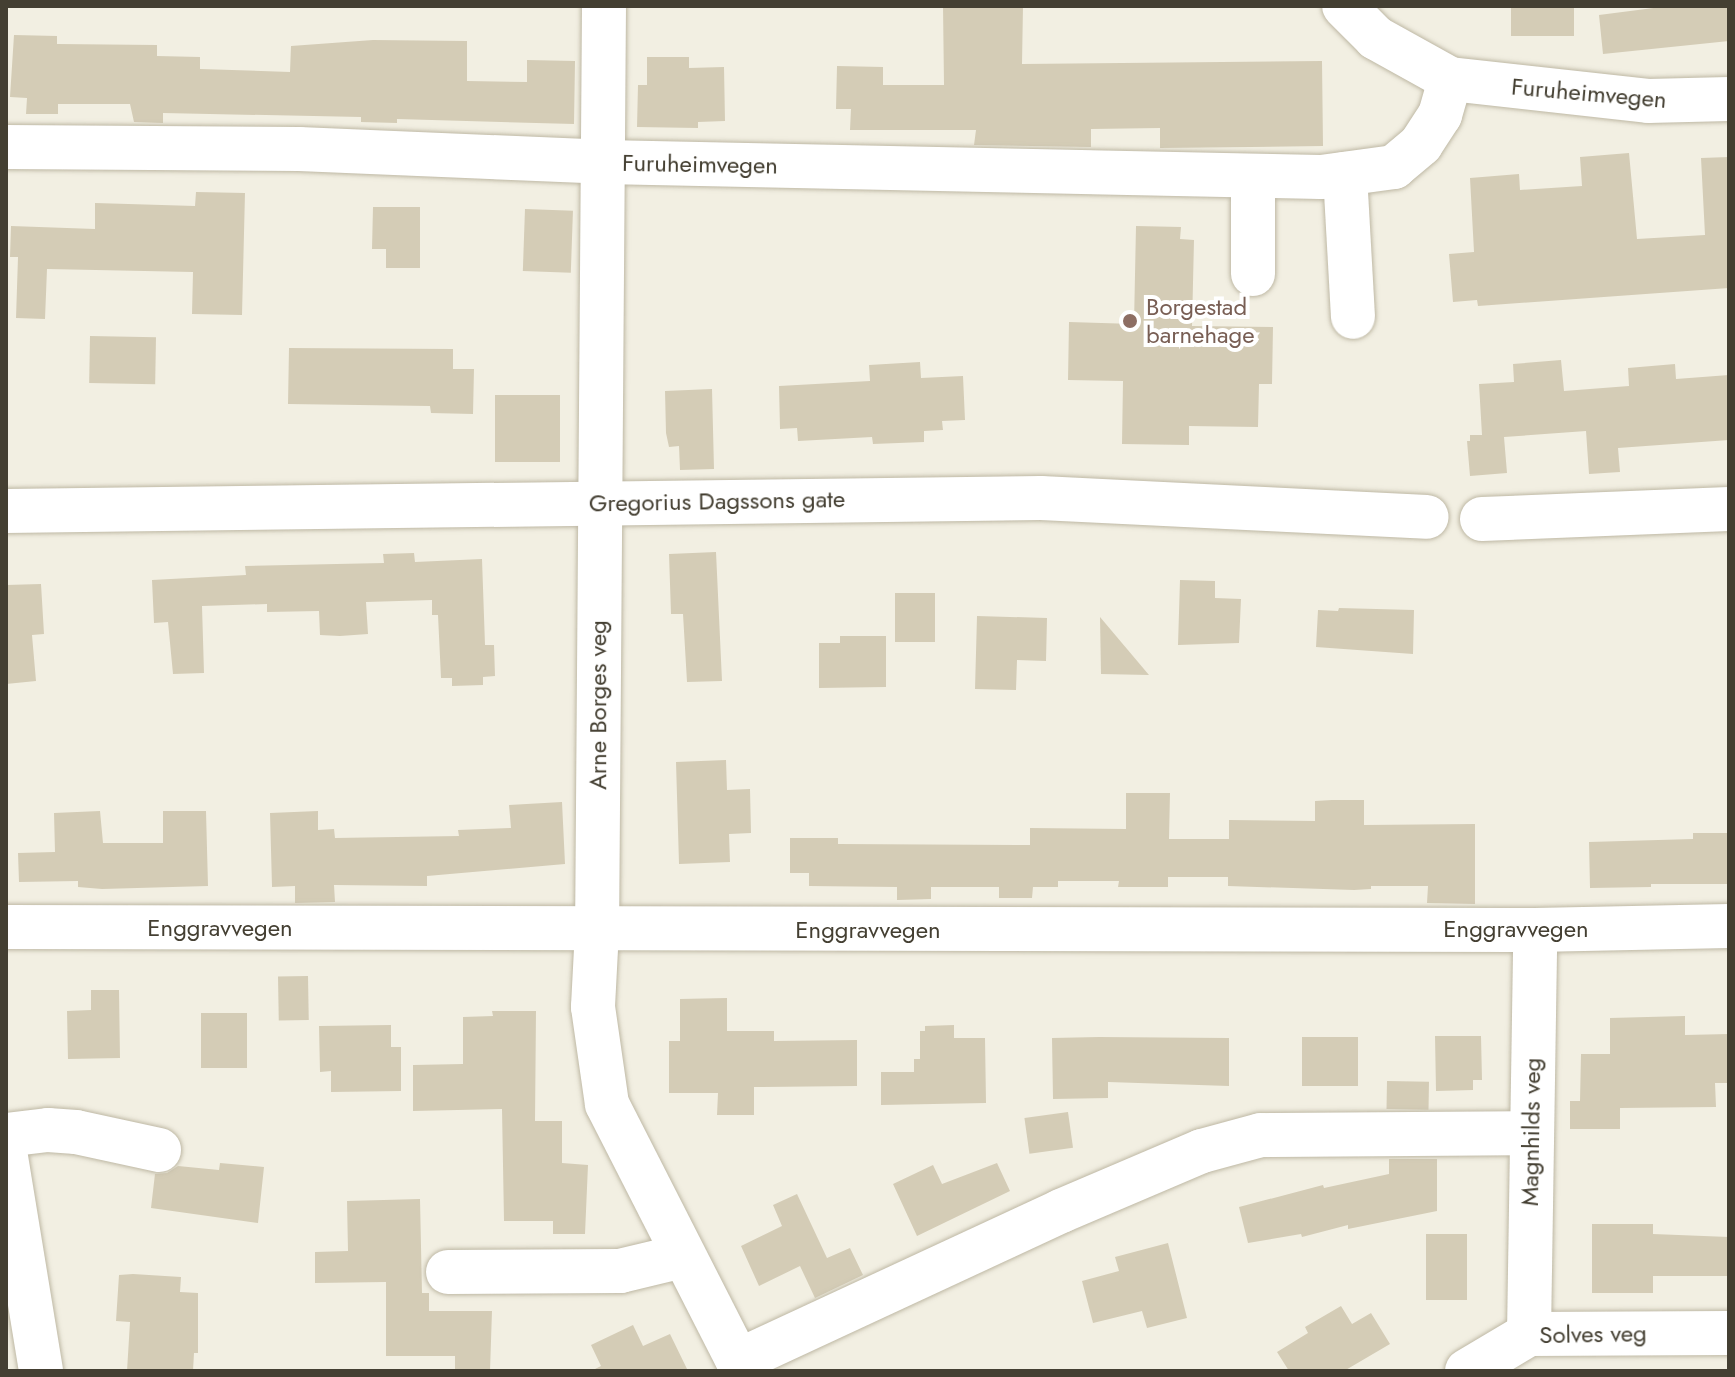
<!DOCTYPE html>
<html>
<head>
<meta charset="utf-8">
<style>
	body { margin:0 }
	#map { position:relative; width:1735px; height:1377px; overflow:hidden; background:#f2efe2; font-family:Jost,sans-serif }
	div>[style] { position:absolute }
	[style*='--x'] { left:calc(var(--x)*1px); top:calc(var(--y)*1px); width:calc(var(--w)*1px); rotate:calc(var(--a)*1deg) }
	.building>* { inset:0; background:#d4ccb6; transform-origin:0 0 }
	.roads { filter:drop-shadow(0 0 2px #beb8a4) drop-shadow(0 0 2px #beb8a4) }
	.minor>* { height:44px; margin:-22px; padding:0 22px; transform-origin:22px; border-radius:22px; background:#fff }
	.dots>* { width:22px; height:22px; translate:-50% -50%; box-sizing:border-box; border:4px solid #fff; border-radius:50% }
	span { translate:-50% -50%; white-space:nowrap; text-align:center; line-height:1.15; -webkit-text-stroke:8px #fff; paint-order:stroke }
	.street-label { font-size:24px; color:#443f32 }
	.education-label { font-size:24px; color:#785e54 }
	.left { translate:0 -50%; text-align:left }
	.frame { position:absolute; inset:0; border:8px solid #443f32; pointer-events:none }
</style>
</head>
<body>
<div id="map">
	<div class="building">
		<div style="clip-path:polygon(943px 6px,1023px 6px,1022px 64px,1322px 61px,1323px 146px,1160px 148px,1160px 128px,1091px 129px,1091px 147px,974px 145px,976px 130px,850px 130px,851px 109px,836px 109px,837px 66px,883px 67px,883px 85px,944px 85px)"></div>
		<div style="left:1511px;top:6px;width:63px;height:30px"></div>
		<div style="clip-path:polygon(1669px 6px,1729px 6px,1729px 41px,1603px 54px,1599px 15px)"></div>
		<div style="clip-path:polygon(14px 35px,57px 36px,57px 44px,157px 45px,157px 56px,200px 57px,200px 69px,290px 72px,291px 46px,373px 40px,467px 41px,467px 81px,527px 82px,527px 60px,575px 61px,574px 124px,397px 119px,397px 123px,361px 122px,361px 117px,163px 113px,163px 123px,134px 122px,130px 104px,58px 104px,58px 114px,26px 114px,27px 98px,10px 97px)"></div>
		<div style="clip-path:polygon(647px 57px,689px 57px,689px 68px,724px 67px,725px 121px,698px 122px,698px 128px,637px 127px,638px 85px,647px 85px)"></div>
		<div style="clip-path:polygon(1629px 153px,1637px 239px,1705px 235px,1701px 158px,1729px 157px,1729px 288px,1478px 306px,1477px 300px,1453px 302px,1449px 254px,1474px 252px,1470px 178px,1519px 174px,1520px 190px,1582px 186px,1580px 157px)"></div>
		<div style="clip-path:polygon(196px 192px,245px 193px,242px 315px,192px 314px,193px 272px,47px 269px,45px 319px,16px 318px,18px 257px,10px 257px,11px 226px,95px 229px,95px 203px,195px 206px)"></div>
		<div style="clip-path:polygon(373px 207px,420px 207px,420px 268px,386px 268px,386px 249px,372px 249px)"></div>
		<div style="left:525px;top:209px;width:48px;height:62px;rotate:2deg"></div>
		<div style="clip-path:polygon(1136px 226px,1181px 227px,1180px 239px,1194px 240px,1192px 326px,1273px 327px,1272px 384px,1259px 384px,1258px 427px,1189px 426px,1189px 445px,1122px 444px,1123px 381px,1068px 380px,1069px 322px,1134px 324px)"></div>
		<div style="left:90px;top:336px;width:66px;height:47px;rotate:1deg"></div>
		<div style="clip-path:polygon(289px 348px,453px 349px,453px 369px,474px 369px,473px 414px,431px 413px,430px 406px,288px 404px)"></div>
		<div style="clip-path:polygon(1561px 360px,1564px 391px,1629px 386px,1628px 368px,1675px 364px,1676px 379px,1729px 375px,1729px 440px,1618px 448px,1620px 472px,1589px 474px,1586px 431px,1504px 437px,1507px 473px,1470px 476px,1467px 441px,1470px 441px,1470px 435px,1482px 435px,1479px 384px,1514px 382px,1513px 364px)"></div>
		<div style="clip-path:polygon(920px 362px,921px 378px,963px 376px,965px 420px,942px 421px,943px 430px,924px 431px,924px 442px,873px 444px,872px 437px,798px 441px,797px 428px,780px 429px,779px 386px,870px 381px,869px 365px)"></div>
		<div style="clip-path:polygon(712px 389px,714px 469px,680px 470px,679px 446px,669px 447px,666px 433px,665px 391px)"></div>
		<div style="left:495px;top:395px;width:65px;height:67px"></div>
		<div style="clip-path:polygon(716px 552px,722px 681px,687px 682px,683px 614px,671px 614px,669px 554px)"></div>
		<div style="clip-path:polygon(414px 553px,415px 562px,482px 559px,485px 645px,494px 645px,495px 676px,483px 677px,483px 685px,452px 686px,452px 678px,441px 678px,438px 615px,432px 615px,432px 600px,366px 602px,368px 634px,340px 636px,320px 635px,319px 611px,267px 612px,267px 604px,202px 606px,204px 673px,173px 674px,168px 622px,154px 623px,152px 580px,246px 575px,245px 566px,384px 563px,383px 554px)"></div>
		<div style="clip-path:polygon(1180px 580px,1215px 581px,1215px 598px,1241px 599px,1239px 643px,1178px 645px)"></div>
		<div style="clip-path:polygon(41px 584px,44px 634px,32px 635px,36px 681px,6px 684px,6px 585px)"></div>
		<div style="left:895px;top:593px;width:40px;height:49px"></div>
		<div style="clip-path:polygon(1339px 608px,1414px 610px,1413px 654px,1316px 647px,1318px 610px,1338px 611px)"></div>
		<div style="clip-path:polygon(977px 616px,1047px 618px,1046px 661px,1017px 660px,1016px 690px,975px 689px)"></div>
		<div style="clip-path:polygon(1100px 617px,1149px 675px,1101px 674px)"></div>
		<div style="clip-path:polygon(840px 636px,886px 636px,886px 687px,819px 688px,819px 643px,840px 643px)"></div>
		<div style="clip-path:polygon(726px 760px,727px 790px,750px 789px,751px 833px,729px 834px,730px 862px,679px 864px,676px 762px)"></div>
		<div style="clip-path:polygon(1126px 793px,1170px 793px,1169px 839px,1229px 839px,1229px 820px,1315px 821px,1315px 801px,1332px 800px,1364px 800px,1364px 825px,1475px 824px,1475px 904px,1427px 903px,1428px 886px,1371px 886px,1371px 889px,1354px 890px,1228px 886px,1228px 877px,1168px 877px,1168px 887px,1118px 887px,1119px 881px,1058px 881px,1058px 887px,1033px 887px,1032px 898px,999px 898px,999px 887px,931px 887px,931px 899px,897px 900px,897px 887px,809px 886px,809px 873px,790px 873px,790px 838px,838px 838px,838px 844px,1030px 845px,1030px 828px,1126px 829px)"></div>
		<div style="clip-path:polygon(562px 802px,565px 864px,427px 876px,427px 886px,334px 885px,335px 902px,295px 903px,295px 886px,272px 887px,270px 813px,318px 811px,318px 830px,334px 829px,335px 838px,459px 836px,458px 830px,511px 828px,509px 805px)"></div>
		<div style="clip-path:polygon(100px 811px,103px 843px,163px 843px,163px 811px,206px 811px,208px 886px,102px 889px,78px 887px,78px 881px,19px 882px,18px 853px,55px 852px,54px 813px)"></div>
		<div style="clip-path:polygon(1693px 833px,1729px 833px,1729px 884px,1651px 884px,1651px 887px,1590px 888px,1589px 842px,1693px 839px)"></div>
		<div style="left:308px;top:976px;width:44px;height:30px;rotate:89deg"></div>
		<div style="clip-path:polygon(91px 990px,119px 990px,120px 1058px,68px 1059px,67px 1011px,91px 1010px)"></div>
		<div style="clip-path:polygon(727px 998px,727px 1031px,774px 1031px,774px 1041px,857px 1040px,857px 1086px,754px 1087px,754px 1115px,717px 1115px,718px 1093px,669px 1093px,669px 1041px,680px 1041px,680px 999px)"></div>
		<div style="clip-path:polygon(492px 1011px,536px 1011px,535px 1121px,562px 1121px,562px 1163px,588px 1165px,585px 1234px,553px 1234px,553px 1221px,504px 1221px,502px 1109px,413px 1111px,413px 1065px,463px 1064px,463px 1017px,493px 1016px)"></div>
		<div style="left:201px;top:1013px;width:46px;height:55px"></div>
		<div style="clip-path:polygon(1685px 1016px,1685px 1035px,1729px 1034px,1729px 1083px,1715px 1083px,1716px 1107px,1620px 1108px,1620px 1129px,1570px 1129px,1570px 1101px,1580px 1101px,1581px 1054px,1610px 1054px,1610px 1018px)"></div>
		<div style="clip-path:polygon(391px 1025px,391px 1047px,401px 1047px,401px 1091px,331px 1092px,331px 1071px,320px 1072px,319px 1026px)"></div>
		<div style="clip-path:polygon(954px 1025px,954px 1038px,985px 1038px,986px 1103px,881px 1105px,881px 1072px,914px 1072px,914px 1059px,920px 1059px,920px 1031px,925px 1031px,925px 1026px)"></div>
		<div style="clip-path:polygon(1435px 1036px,1481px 1036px,1482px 1080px,1473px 1080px,1473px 1090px,1436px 1091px)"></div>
		<div style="clip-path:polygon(1099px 1037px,1229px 1038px,1229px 1086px,1108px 1082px,1108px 1098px,1053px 1099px,1052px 1038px)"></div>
		<div style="left:1302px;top:1037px;width:56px;height:49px"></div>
		<div style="left:1387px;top:1081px;width:42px;height:28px;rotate:1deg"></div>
		<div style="left:1068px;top:1112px;width:36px;height:44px;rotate:82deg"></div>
		<div style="clip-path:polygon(1389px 1159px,1437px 1159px,1437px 1211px,1348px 1229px,1348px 1225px,1302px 1237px,1301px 1234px,1248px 1243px,1239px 1207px,1323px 1185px,1324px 1188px,1389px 1174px)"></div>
		<div style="clip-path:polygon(220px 1163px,264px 1167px,258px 1223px,151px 1208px,155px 1174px,167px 1173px,178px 1166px,219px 1170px)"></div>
		<div style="clip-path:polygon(997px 1163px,1010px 1191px,917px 1236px,893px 1184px,933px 1165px,942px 1184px)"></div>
		<div style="clip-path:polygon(797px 1194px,827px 1258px,850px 1248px,863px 1275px,815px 1298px,800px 1266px,759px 1286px,741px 1246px,782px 1226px,773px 1205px)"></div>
		<div style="clip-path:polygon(420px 1199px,422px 1293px,429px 1293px,429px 1311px,492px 1311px,490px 1371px,455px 1371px,455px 1356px,386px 1356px,386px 1282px,315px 1283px,315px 1252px,348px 1251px,347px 1201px)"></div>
		<div style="clip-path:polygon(1592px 1224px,1653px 1224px,1653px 1234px,1729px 1237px,1729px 1276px,1653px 1276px,1653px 1293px,1592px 1293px)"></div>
		<div style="left:1426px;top:1234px;width:41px;height:66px"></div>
		<div style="clip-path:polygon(1168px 1243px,1187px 1318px,1147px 1328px,1142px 1311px,1093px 1323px,1082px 1281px,1119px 1271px,1115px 1257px)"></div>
		<div style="clip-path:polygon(133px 1274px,181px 1277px,180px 1292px,198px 1293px,198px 1353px,194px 1353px,193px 1371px,127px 1371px,130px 1322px,116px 1321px,119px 1275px)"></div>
		<div style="clip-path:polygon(1341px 1306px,1352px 1324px,1371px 1313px,1390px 1344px,1344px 1371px,1289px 1371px,1277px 1352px,1308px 1333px,1305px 1327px)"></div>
		<div style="clip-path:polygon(633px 1325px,643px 1346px,670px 1334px,688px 1371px,591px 1371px,601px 1366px,591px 1345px)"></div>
	</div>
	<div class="roads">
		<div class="minor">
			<div style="--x:604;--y:6;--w:924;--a:90.43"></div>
			<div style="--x:597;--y:930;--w:77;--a:93"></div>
			<div style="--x:593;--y:1007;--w:98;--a:81.8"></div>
			<div style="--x:607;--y:1104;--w:300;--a:63"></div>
			<div style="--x:1450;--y:79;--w:199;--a:6.3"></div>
			<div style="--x:1648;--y:101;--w:81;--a:-1.4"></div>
			<div style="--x:6;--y:147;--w:293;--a:0.4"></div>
			<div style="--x:299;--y:149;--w:305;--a:2.4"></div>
			<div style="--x:604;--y:162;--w:717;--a:1.2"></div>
			<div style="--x:1321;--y:177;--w:74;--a:-7.8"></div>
			<div style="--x:1394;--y:167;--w:35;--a:-40"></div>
			<div style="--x:1421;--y:144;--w:35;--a:-57"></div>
			<div style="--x:1440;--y:115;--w:37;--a:-74"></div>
			<div style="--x:1450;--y:79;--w:85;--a:-151"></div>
			<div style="--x:1376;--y:38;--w:45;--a:-135"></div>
			<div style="--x:1345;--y:174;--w:143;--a:86.8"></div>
			<div style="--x:1253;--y:274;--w:98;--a:-90"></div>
			<div style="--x:6;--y:511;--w:1035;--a:-0.72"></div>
			<div style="--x:1041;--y:498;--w:386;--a:2.8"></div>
			<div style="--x:1482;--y:519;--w:247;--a:-2.3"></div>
			<div style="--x:6;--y:927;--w:1529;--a:0.11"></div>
			<div style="--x:1535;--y:930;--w:194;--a:-1.2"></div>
			<div style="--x:6;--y:1135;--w:42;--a:-6.8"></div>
			<div style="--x:48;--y:1130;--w:28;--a:4"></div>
			<div style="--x:76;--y:1132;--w:85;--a:12.2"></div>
			<div style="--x:6;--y:1157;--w:217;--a:80.7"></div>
			<div style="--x:448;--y:1272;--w:172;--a:-0.3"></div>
			<div style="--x:620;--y:1271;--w:65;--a:-13.4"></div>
			<div style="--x:1529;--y:1334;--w:404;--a:-89.1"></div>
			<div style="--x:738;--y:1361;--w:356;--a:-24.9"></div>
			<div style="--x:1061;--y:1211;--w:153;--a:-23.1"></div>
			<div style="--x:1202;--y:1151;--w:61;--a:-15.2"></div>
			<div style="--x:1261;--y:1135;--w:269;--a:-0.4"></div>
			<div style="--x:1467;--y:1371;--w:72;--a:-30.8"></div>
			<div style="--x:1529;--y:1334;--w:200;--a:-0.3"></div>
		</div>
	</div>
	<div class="dots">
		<div style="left:1130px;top:321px;background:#8d6e63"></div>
	</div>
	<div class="street-label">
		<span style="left:1589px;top:93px;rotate:5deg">Furuheimvegen</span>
		<span style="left:700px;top:164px;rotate:1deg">Furuheimvegen</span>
		<span style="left:717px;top:501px;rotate:-1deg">Gregorius Dagssons gate</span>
		<span style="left:598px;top:705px;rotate:-90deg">Arne Borges veg</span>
		<span style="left:220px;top:928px">Enggravvegen</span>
		<span style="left:1516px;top:929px">Enggravvegen</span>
		<span style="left:868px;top:930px">Enggravvegen</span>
		<span style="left:1531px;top:1132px;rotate:-89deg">Magnhilds veg</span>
		<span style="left:1593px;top:1334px;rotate:-1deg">Solves veg</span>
	</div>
	<div class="education-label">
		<span class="left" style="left:1146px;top:321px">Borgestad<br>barnehage</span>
	</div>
	<div class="frame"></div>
</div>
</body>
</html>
